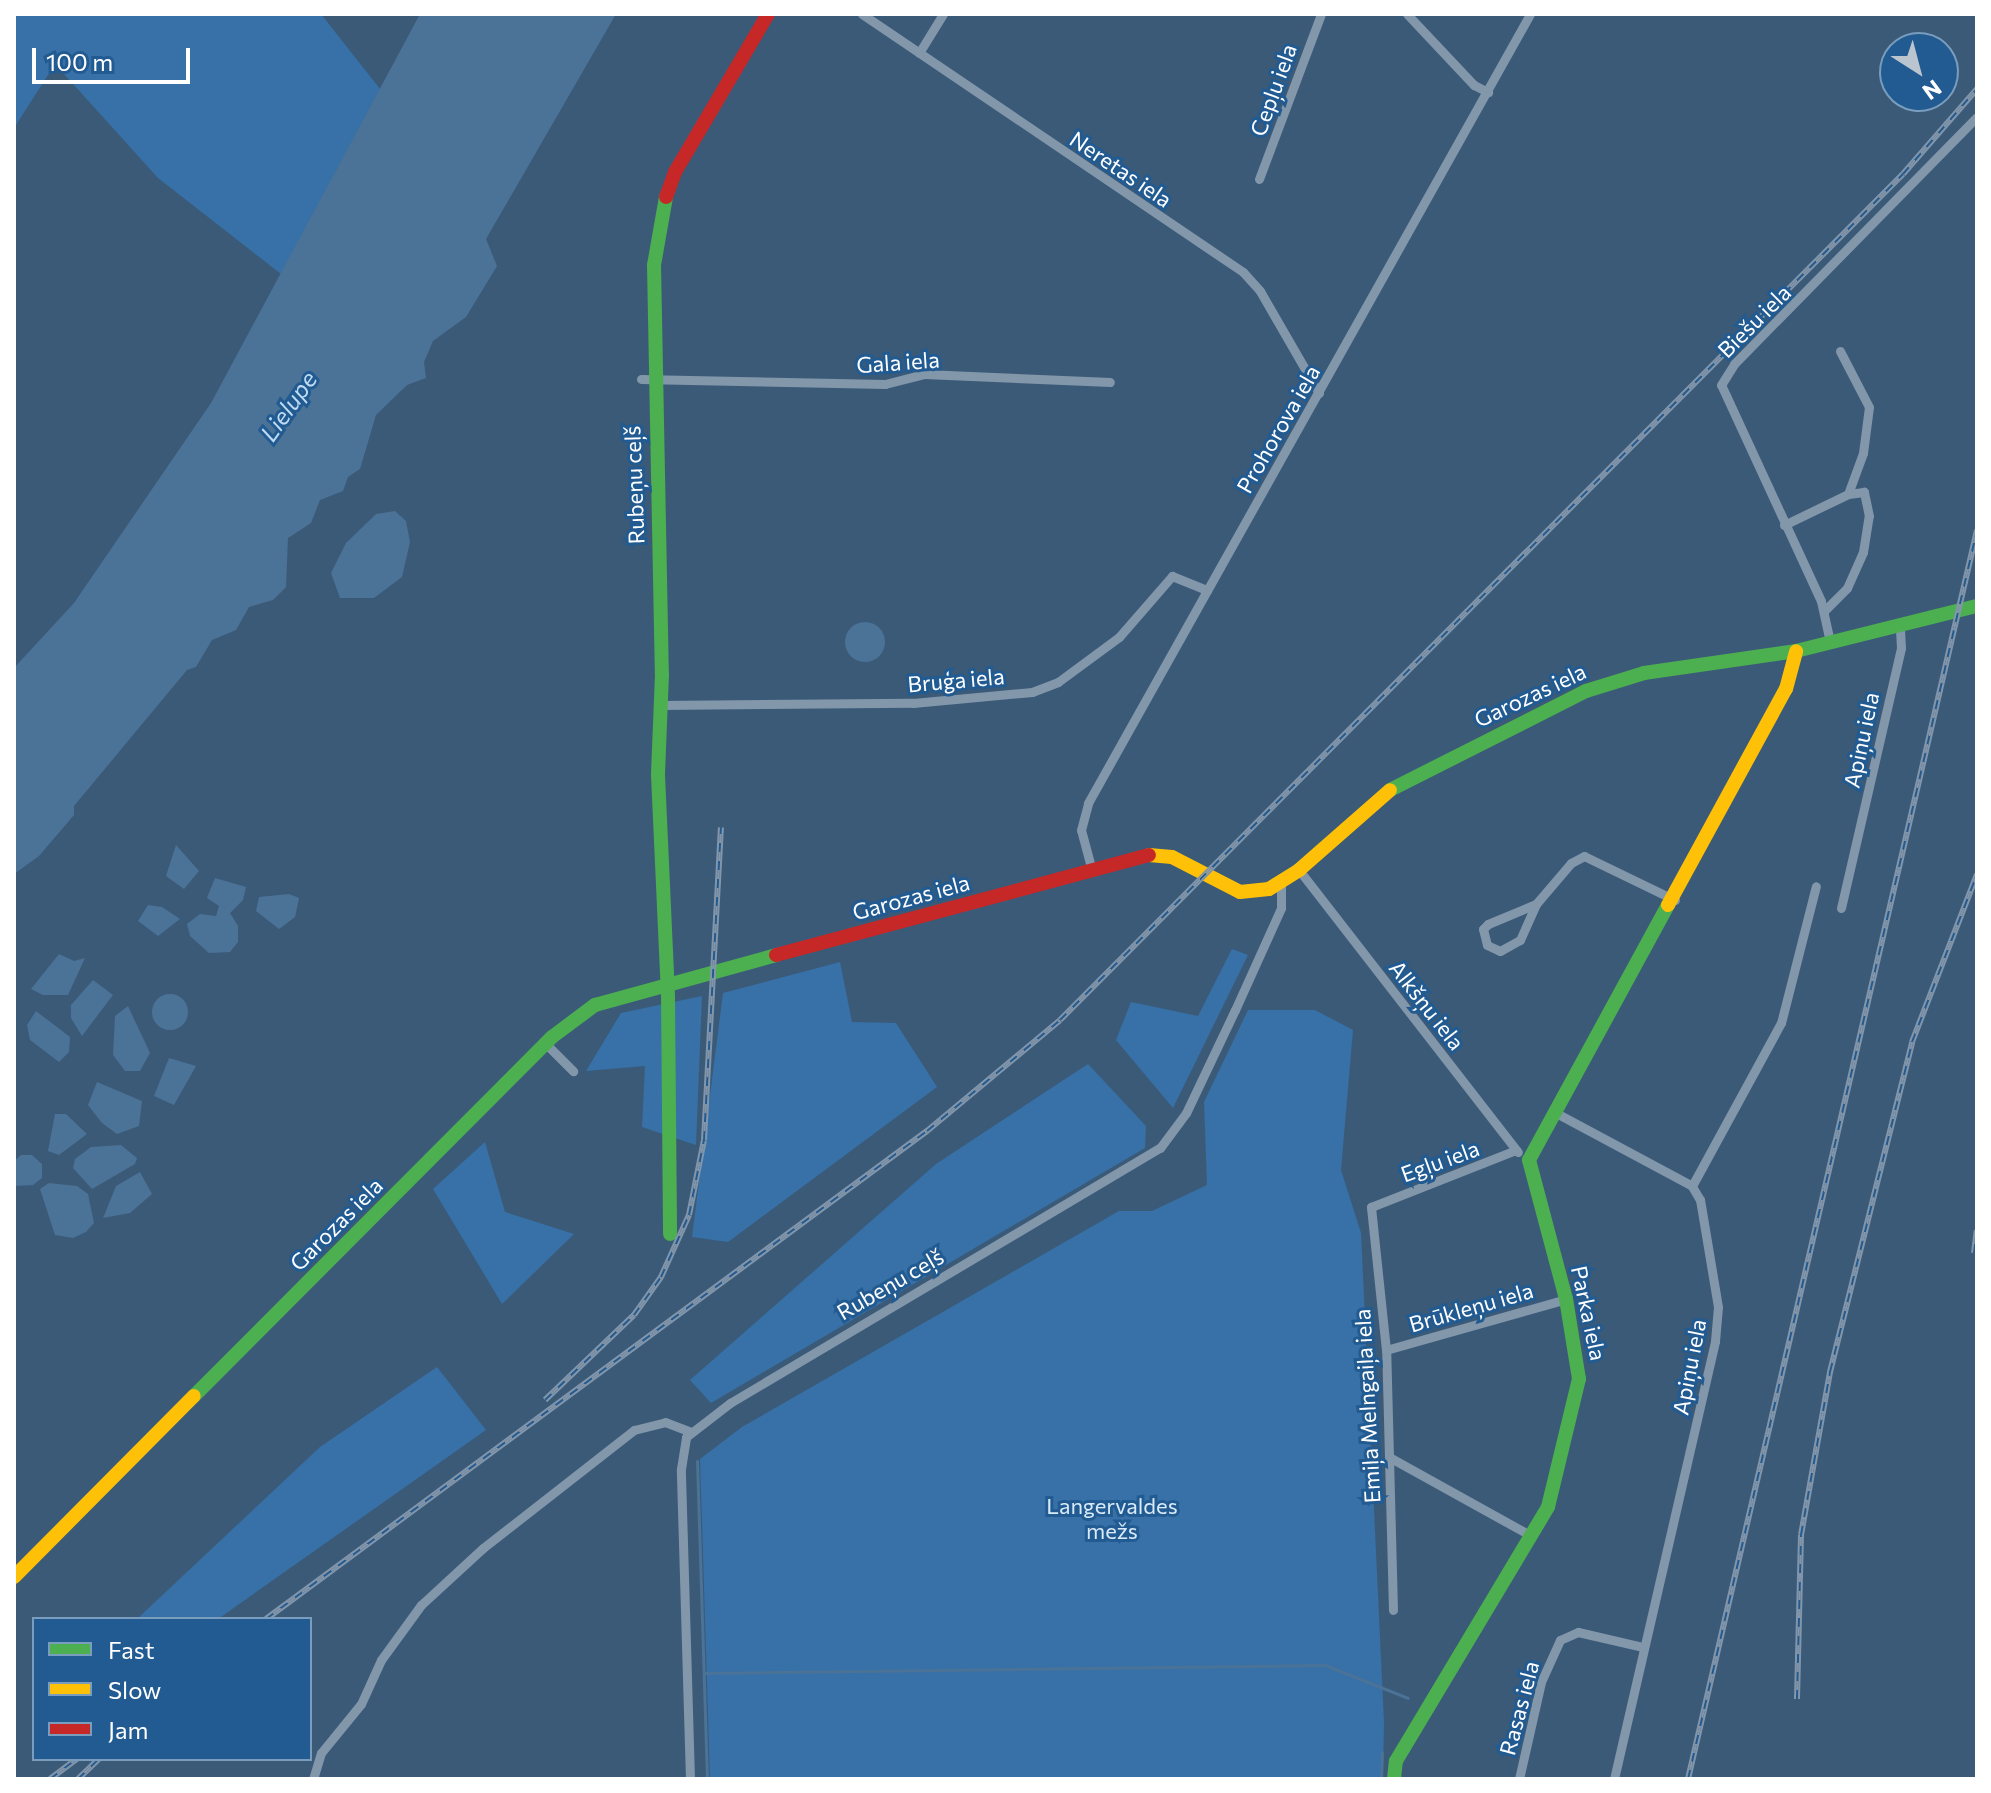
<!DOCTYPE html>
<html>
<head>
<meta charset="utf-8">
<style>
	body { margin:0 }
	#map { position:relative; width:1991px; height:1793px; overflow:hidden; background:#3b5a78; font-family:Commissioner,sans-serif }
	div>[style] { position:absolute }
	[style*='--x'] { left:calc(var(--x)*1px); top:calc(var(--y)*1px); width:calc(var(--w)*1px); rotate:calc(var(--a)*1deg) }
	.green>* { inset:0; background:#3771a7 }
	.water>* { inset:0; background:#4b7297 }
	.round { border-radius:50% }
	.stream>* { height:3px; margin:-1.5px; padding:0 1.5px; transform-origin:1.5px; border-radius:1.5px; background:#4b7297 }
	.street>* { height:9px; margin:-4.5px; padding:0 4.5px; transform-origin:4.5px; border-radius:4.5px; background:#8397ab }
	.fast>* { height:14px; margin:-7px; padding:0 7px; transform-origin:7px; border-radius:7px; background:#4caf50 }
	.slow>* { height:14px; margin:-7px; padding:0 7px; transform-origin:7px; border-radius:7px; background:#ffc107 }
	.jam>* { height:14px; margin:-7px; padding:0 7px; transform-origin:7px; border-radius:7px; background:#c62828 }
	.rail>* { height:6px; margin-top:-3px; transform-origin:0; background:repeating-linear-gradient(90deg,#225b91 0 9px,#8296ab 0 18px); box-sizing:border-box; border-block:2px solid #8296ab }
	span { translate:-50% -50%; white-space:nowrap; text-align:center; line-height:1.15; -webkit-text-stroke:6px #225b91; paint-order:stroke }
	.street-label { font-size:22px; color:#fff }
	.park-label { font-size:22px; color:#d9eaf9 }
	.water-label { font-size:24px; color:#bfdbf3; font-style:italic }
	.frame { position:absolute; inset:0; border:16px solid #fff; pointer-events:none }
	.legend { position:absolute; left:32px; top:1617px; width:280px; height:144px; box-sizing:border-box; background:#225b91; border:2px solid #7a9dbd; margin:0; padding:10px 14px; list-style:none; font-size:24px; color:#fff }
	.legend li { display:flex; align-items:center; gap:16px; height:40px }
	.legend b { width:40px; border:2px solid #7a9dbd }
	.north { position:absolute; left:1879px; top:32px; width:80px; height:80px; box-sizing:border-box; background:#225b91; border:2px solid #7a9dbd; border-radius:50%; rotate:144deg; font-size:22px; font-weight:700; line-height:32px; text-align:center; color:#fff }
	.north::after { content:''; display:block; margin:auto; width:28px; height:36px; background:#bac5d0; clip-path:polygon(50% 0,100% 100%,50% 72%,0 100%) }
	.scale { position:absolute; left:32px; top:48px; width:158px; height:36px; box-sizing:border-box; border:4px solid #fff; border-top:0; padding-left:10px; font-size:24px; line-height:28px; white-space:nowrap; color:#fff; -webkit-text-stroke:6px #225b91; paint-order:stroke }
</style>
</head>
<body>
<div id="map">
	<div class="green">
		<div style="clip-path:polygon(14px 14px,321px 14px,380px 89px,281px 274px,158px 178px,55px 64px,14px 128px)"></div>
		<div style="clip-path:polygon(1232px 949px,1248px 955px,1173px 1108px,1116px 1040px,1131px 1002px,1198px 1016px)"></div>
		<div style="clip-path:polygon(840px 962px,852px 1022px,896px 1023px,937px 1087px,728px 1242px,692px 1237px,723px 993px)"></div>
		<div style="clip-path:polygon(702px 996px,696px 1145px,642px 1127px,645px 1066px,586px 1071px,621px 1013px)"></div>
		<div style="clip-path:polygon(1248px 1010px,1315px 1010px,1353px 1030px,1341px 1170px,1361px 1233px,1384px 1722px,1383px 1779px,710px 1779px,700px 1459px,742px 1427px,1119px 1211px,1152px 1211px,1207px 1185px,1204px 1102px)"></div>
		<div style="clip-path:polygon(1088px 1064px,1146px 1126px,1145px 1148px,711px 1403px,690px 1380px,936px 1164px)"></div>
		<div style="clip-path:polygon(485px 1142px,505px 1212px,574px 1234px,502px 1304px,433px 1189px)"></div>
		<div style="clip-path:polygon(437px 1367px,486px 1430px,218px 1619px,137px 1619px,320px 1447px)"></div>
	</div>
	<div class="water">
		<div style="clip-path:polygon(420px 14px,616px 14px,486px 239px,497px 266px,466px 317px,433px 341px,424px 362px,426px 378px,407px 385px,376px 415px,360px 469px,348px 477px,343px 491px,320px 500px,311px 523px,288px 538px,286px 587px,273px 600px,249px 607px,236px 630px,212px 640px,196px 667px,187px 670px,74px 806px,74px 815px,39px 856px,14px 874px,14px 668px,74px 603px,211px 403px)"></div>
		<div style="clip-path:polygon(395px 511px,406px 521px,410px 542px,402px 577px,374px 598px,340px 598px,331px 573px,346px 543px,376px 514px)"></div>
		<div class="round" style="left:845px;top:622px;width:40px;height:40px"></div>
		<div style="clip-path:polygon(176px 845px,199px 871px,184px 889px,166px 876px)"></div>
		<div style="clip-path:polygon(215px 878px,246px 887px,243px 900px,230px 913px,238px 926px,238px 942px,230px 952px,209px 953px,190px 936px,187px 924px,200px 914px,216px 916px,219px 906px,207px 898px)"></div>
		<div style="clip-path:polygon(289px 894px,299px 898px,295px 917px,279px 929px,256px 911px,259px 897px)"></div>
		<div style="clip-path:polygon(148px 905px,162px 907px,180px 919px,158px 936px,138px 921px)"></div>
		<div style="clip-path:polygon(59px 954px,74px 961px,85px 958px,68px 995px,43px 995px,31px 989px)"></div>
		<div style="clip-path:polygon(93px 980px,113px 995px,82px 1036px,71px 1018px,71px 1005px)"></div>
		<div class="round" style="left:152px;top:994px;width:36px;height:36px"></div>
		<div style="clip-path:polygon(128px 1006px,150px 1053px,140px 1071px,125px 1071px,113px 1055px,115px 1016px)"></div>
		<div style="clip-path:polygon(36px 1011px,70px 1037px,69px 1052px,59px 1062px,30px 1040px,27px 1025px)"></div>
		<div style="clip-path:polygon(169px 1058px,196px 1066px,174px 1105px,154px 1096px)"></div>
		<div style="clip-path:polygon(97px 1082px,142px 1101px,139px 1126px,117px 1134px,102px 1123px,88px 1105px)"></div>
		<div style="clip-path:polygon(55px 1114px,66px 1114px,87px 1134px,59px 1155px,48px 1151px)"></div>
		<div style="clip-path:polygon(121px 1145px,137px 1158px,135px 1164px,92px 1189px,73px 1168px,75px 1159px,91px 1147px)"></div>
		<div style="clip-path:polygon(21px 1155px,32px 1155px,42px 1164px,42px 1178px,33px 1185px,14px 1186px,14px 1161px)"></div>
		<div style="clip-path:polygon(140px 1172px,152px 1194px,130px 1213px,103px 1218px,116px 1186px)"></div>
		<div style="clip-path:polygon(49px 1183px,77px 1186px,88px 1194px,94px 1223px,86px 1232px,73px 1238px,55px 1235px,40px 1189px)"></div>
	</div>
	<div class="stream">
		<div style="--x:697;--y:1461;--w:318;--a:88.2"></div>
		<div style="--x:704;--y:1673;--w:621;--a:-0.74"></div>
		<div style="--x:1325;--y:1665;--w:89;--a:21.7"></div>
		<div style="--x:1381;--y:1779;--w:27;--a:-88"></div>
	</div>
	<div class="street">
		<div style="--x:862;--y:14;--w:460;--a:34.1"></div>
		<div style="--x:1243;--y:272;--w:25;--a:48"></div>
		<div style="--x:1260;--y:291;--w:118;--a:60"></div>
		<div style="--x:1407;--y:14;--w:98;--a:46.7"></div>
		<div style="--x:1474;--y:85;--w:16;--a:27"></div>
		<div style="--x:919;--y:53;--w:46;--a:-58.4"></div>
		<div style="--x:1259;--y:179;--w:176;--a:-69.4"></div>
		<div style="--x:641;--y:379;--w:244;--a:1.2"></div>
		<div style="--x:885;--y:384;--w:40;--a:-14.4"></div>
		<div style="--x:924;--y:374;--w:186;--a:2.5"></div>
		<div style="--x:1784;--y:525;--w:71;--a:-25.8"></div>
		<div style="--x:1848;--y:494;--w:44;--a:-69.9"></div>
		<div style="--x:1863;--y:453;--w:46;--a:-82.6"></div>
		<div style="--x:1869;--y:407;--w:63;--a:-117.4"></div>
		<div style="--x:1825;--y:610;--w:31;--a:-45"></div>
		<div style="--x:1847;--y:588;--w:39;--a:-66"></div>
		<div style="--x:1863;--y:552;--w:36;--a:-81"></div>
		<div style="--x:1869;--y:516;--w:25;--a:-102"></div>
		<div style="--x:1864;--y:492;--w:16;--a:173"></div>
		<div style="--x:1830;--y:642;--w:42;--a:-102.4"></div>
		<div style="--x:1821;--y:601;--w:238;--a:-114.8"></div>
		<div style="--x:1721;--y:385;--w:25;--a:-58"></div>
		<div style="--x:1734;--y:364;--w:346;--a:-45.5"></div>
		<div style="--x:659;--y:705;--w:254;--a:-0.5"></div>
		<div style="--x:913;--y:703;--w:120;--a:-5.3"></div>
		<div style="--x:1032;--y:692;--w:28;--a:-21"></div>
		<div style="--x:1058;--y:682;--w:76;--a:-36.4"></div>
		<div style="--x:1119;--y:637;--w:81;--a:-49"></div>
		<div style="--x:1172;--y:576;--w:38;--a:22"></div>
		<div style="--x:1091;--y:867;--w:38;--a:-105"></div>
		<div style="--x:1081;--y:830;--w:28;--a:-75"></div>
		<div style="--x:1088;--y:803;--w:904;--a:-60.74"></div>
		<div style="--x:1299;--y:870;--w:357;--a:52.2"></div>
		<div style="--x:1536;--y:904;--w:52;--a:157.4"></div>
		<div style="--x:1488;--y:924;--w:7;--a:135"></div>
		<div style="--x:1483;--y:929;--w:16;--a:76"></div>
		<div style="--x:1487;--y:945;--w:14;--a:25"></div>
		<div style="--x:1500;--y:951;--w:23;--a:-29"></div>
		<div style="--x:1520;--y:940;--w:39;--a:-66"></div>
		<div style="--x:1536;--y:904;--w:54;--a:-49.5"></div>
		<div style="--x:1571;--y:863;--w:15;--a:-28"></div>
		<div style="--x:1584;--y:856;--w:101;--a:25.8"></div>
		<div style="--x:1841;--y:908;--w:267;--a:-77"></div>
		<div style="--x:1901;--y:648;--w:22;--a:-93"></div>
		<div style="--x:545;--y:1043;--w:40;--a:45"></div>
		<div style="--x:1558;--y:1114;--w:152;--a:28.2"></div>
		<div style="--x:1692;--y:1186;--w:186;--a:-61.4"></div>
		<div style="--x:1781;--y:1023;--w:141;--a:-75.7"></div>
		<div style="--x:1386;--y:1350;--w:187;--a:-15.8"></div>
		<div style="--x:1389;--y:1457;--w:161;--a:29"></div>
		<div style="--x:1393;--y:1610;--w:260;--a:-91.5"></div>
		<div style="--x:1386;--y:1350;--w:144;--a:-96"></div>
		<div style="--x:1371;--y:1207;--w:156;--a:-21.5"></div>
		<div style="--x:313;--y:1779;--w:27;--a:-73"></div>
		<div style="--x:321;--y:1753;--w:63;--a:-50.8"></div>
		<div style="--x:361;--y:1704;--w:48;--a:-65.6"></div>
		<div style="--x:381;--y:1660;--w:68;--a:-54"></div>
		<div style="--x:421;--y:1605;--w:84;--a:-42.6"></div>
		<div style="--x:483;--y:1548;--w:192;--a:-38"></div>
		<div style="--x:634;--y:1430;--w:32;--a:-14"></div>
		<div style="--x:665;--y:1422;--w:28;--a:21"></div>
		<div style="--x:690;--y:1779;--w:310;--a:-91.7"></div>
		<div style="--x:681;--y:1469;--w:32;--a:-81"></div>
		<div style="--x:686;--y:1437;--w:56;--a:-37.7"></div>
		<div style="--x:730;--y:1403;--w:500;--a:-30.7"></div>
		<div style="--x:1160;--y:1148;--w:44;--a:-53.4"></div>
		<div style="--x:1186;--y:1113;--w:114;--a:-64.6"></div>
		<div style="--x:1235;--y:1010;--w:112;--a:-65.7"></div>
		<div style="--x:1281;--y:908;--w:25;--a:-90"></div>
		<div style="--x:1519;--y:1779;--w:99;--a:-77.2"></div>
		<div style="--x:1541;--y:1682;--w:46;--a:-65.7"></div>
		<div style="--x:1560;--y:1640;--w:20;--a:-24"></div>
		<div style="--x:1578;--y:1632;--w:67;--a:13"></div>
		<div style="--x:1614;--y:1779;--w:449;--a:-77"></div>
		<div style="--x:1715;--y:1341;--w:34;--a:-85"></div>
		<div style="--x:1718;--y:1307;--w:109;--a:-99.5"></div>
		<div style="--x:1700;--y:1200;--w:16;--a:-120"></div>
	</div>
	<div class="fast">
		<div style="--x:666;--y:197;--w:69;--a:100"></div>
		<div style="--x:654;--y:265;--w:409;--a:88.9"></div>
		<div style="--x:662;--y:674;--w:101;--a:92.3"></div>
		<div style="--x:658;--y:775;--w:222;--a:87.4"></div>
		<div style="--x:668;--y:997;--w:237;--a:89.5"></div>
		<div style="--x:1390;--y:790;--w:220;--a:-26.8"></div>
		<div style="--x:1586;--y:691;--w:61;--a:-17.2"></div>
		<div style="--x:1644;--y:673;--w:154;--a:-8.2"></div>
		<div style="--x:1796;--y:651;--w:187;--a:-14"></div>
		<div style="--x:194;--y:1396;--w:507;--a:-45.08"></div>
		<div style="--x:552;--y:1037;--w:54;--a:-36.7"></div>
		<div style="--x:595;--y:1005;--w:188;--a:-15.4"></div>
		<div style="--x:1394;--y:1779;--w:18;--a:-84"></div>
		<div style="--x:1396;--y:1761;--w:296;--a:-59.1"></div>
		<div style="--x:1548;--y:1507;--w:132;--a:-76.4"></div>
		<div style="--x:1579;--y:1379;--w:81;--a:-99.2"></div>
		<div style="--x:1566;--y:1299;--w:144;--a:-104.9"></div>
		<div style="--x:1529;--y:1160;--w:290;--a:-61.4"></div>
	</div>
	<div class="slow">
		<div style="--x:1149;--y:855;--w:23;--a:5"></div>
		<div style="--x:1172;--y:857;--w:76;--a:27.2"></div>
		<div style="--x:1240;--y:892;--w:29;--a:-6"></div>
		<div style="--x:1269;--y:889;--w:36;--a:-32"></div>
		<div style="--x:1299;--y:870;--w:121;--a:-41.3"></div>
		<div style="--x:1668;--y:905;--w:246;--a:-61.4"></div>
		<div style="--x:1786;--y:689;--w:39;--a:-75"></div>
		<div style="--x:14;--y:1577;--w:255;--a:-45.2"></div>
	</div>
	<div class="jam">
		<div style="--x:666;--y:197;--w:27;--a:-70"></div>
		<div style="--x:675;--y:172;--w:183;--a:-59.5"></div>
		<div style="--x:776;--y:955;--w:386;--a:-15"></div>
	</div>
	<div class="rail">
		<div style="--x:1974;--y:1253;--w:23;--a:-83"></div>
		<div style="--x:545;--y:1400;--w:123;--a:-43.7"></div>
		<div style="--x:634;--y:1315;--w:47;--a:-54.6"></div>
		<div style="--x:661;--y:1277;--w:68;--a:-65.7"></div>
		<div style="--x:689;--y:1215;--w:76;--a:-78.7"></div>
		<div style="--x:704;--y:1140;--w:313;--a:-86.9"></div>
		<div style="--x:266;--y:1619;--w:822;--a:-36.44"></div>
		<div style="--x:927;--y:1131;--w:173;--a:-39.8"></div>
		<div style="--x:1060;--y:1020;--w:1194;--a:-45.1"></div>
		<div style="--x:1903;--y:174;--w:113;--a:-49"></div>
		<div style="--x:1797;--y:1699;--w:164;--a:-88.6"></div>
		<div style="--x:1801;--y:1535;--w:166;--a:-79.9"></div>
		<div style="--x:1830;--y:1372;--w:340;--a:-76"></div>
		<div style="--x:1912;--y:1042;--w:180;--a:-68.8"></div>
		<div style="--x:50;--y:1779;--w:34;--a:-37"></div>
		<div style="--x:78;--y:1779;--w:29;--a:-44"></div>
		<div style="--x:1688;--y:1779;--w:1282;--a:-76.97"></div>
	</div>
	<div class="street-label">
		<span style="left:1273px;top:90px;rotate:-70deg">Cepļu iela</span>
		<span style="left:1121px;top:169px;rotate:34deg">Neretas iela</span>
		<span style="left:1754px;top:321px;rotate:-45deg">Biešu iela</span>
		<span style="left:898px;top:362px;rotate:-4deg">Gala iela</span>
		<span style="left:1278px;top:429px;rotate:-60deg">Prohorova iela</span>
		<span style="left:634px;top:485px;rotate:-92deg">Rubeņu ceļš</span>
		<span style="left:956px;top:680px;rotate:-5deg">Bruģa iela</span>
		<span style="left:1530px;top:695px;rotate:-25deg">Garozas iela</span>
		<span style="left:1861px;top:740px;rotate:-78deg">Apiņu iela</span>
		<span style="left:911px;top:897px;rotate:-15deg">Garozas iela</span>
		<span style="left:1427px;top:1005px;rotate:52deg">Alkšņu iela</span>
		<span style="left:1440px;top:1161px;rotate:-20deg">Egļu iela</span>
		<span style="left:336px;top:1224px;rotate:-45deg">Garozas iela</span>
		<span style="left:890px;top:1284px;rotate:-30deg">Rubeņu ceļš</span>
		<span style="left:1471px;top:1307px;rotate:-16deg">Brūkleņu iela</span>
		<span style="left:1589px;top:1313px;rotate:78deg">Parka iela</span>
		<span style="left:1689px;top:1367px;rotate:-79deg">Apiņu iela</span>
		<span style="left:1367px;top:1406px;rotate:-93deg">Emiļa Melngaiļa iela</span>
		<span style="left:1519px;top:1708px;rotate:-75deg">Rasas iela</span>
	</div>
	<div class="park-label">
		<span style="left:1112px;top:1518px">Langervaldes<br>mežs</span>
	</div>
	<div class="water-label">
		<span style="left:288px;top:406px;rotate:-55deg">Lielupe</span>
	</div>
	<div class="frame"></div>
	<ul class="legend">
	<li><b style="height:10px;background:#4caf50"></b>Fast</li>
	<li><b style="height:10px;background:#ffc107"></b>Slow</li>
	<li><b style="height:10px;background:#c62828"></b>Jam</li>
	</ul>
	<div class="north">N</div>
	<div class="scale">100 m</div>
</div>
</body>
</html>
